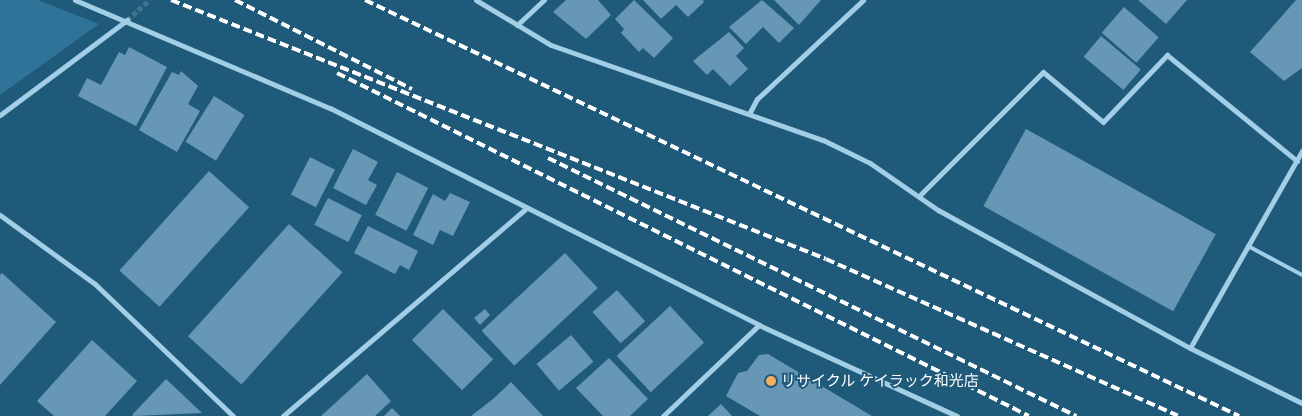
<!DOCTYPE html>
<html>
<head>
<meta charset="utf-8">
<style>
	body { margin:0 }
	#map { position:relative; width:1302px; height:416px; overflow:hidden; background:#205a7b; font-family:"Noto Sans","Noto Sans JP",sans-serif }
	div>[style] { position:absolute }
	[style*='--x'] { left:calc(var(--x)*1px); top:calc(var(--y)*1px); width:calc(var(--w)*1px); rotate:calc(var(--a)*1deg) }
	.green>* { inset:0; background:#307398 }
	.building>* { inset:0; background:#6697b4; transform-origin:0 0 }
	.minor-tunnel>* { height:5px; margin-top:-2.5px; transform-origin:0; background:repeating-linear-gradient(90deg,#41738f 0 5px,transparent 0 7.5px) }
	.service>* { height:4px; margin:-2px; padding:0 2px; transform-origin:2px; border-radius:2px; background:#a2cee6 }
	.minor>* { height:5px; margin:-2.5px; padding:0 2.5px; transform-origin:2.5px; border-radius:2.5px; background:#a2cee6 }
	.rail>* { height:4px; margin-top:-2px; transform-origin:0; background:repeating-linear-gradient(90deg,#fff 0 9px,transparent 0 13px) }
	.dots>* { width:14px; height:14px; translate:-50% -50%; box-sizing:border-box; border:2px solid #205a7b; border-radius:50% }
	span { translate:-50% -50%; white-space:nowrap; text-align:center; line-height:1.15; -webkit-text-stroke:4px #205a7b; paint-order:stroke }
	.poi-label { font-size:15px; color:#fff }
	.left { translate:0 -50%; text-align:left }
</style>
</head>
<body>
<div id="map">
	<div class="green">
		<div style="clip-path:polygon(0 0,38px 0,99px 24px,0 95px)"></div>
	</div>
	<div class="building">
		<div style="clip-path:polygon(566px 0,598px 0,611px 15px,586px 39px,553px 12px)"></div>
		<div style="clip-path:polygon(634px 0,673px 38px,654px 58px,643px 48px,639px 52px,621px 33px,624px 29px,615px 19px)"></div>
		<div style="clip-path:polygon(643px 0,703px 0,704px 2px,688px 17px,676px 5px,661px 19px)"></div>
		<div style="clip-path:polygon(762px 0,794px 28px,779px 43px,763px 27px,746px 44px,729px 27px)"></div>
		<div style="clip-path:polygon(774px 0,821px 0,799px 25px)"></div>
		<div style="clip-path:polygon(1138px 0,1187px 0,1166px 24px)"></div>
		<div style="clip-path:polygon(1296px 0,1302px 0,1302px 68px,1284px 81px,1250px 52px)"></div>
		<div style="left:1124px;top:7px;width:46px;height:34px;rotate:41deg"></div>
		<div style="clip-path:polygon(729px 32px,744px 48px,736px 56px,748px 69px,730px 86px,713px 69px,707px 75px,693px 61px)"></div>
		<div style="left:1101px;top:36px;width:52px;height:27px;rotate:40deg"></div>
		<div style="clip-path:polygon(129px 47px,167px 67px,136px 126px,78px 96px,87px 78px,101px 85px,119px 52px,125px 55px)"></div>
		<div style="clip-path:polygon(181px 71px,198px 86px,188px 104px,200px 111px,177px 152px,139px 130px,172px 72px,179px 75px)"></div>
		<div style="left:214px;top:96px;width:36px;height:54px;rotate:32deg"></div>
		<div style="left:1026px;top:129px;width:217px;height:88px;rotate:29deg"></div>
		<div style="clip-path:polygon(353px 149px,378px 162px,368px 180px,377px 185px,366px 205px,333px 188px)"></div>
		<div style="left:310px;top:157px;width:28px;height:42px;rotate:27deg"></div>
		<div style="left:209px;top:171px;width:54px;height:134px;rotate:42deg"></div>
		<div style="left:397px;top:172px;width:35px;height:48px;rotate:27deg"></div>
		<div style="clip-path:polygon(450px 193px,470px 202px,453px 236px,440px 230px,433px 245px,413px 235px,433px 194px,445px 201px)"></div>
		<div style="left:328px;top:198px;width:38px;height:30px;rotate:27deg"></div>
		<div style="left:289px;top:224px;width:72px;height:151px;rotate:42deg"></div>
		<div style="clip-path:polygon(368px 226px,418px 251px,409px 270px,400px 265px,395px 274px,354px 253px)"></div>
		<div style="left:565px;top:253px;width:48px;height:114px;rotate:47deg"></div>
		<div style="clip-path:polygon(2px 273px,56px 322px,0 385px,0 275px)"></div>
		<div style="left:617px;top:290px;width:42px;height:33px;rotate:48deg"></div>
		<div style="left:670px;top:306px;width:50px;height:73px;rotate:47deg"></div>
		<div style="left:443px;top:309px;width:71px;height:44px;rotate:45deg"></div>
		<div style="clip-path:polygon(485px 309px,490px 315px,480px 325px,474px 318px)"></div>
		<div style="left:571px;top:335px;width:35px;height:45px;rotate:50deg"></div>
		<div style="clip-path:polygon(92px 340px,137px 381px,105px 416px,54px 416px,37px 401px)"></div>
		<div style="clip-path:polygon(768px 354px,872px 416px,760px 416px,726px 396px,738px 373px,747px 371px,759px 355px)"></div>
		<div style="clip-path:polygon(609px 358px,648px 399px,630px 416px,603px 416px,576px 388px)"></div>
		<div style="clip-path:polygon(367px 374px,391px 401px,375px 416px,321px 416px)"></div>
		<div style="clip-path:polygon(166px 379px,202px 413px,134px 416px,132px 415px)"></div>
		<div style="clip-path:polygon(511px 382px,543px 416px,471px 416px,493px 399px)"></div>
		<div style="clip-path:polygon(721px 404px,732px 416px,708px 416px)"></div>
		<div style="clip-path:polygon(392px 408px,400px 416px,384px 416px)"></div>
	</div>
	<div class="minor-tunnel">
		<div style="--x:127;--y:20;--w:30;--a:-42"></div>
	</div>
	<div class="service">
		<div style="--x:1248;--y:246;--w:61;--a:28.2"></div>
	</div>
	<div class="minor">
		<div style="--x:75;--y:0;--w:277;--a:23"></div>
		<div style="--x:330;--y:108;--w:481;--a:26.8"></div>
		<div style="--x:759;--y:325;--w:218;--a:24.7"></div>
		<div style="--x:476;--y:0;--w:87;--a:31"></div>
		<div style="--x:551;--y:45;--w:288;--a:19.3"></div>
		<div style="--x:823;--y:140;--w:52;--a:26.1"></div>
		<div style="--x:870;--y:163;--w:83;--a:34.7"></div>
		<div style="--x:938;--y:210;--w:287;--a:28.7"></div>
		<div style="--x:1190;--y:348;--w:125;--a:26.2"></div>
		<div style="--x:517;--y:25;--w:37;--a:-43"></div>
		<div style="--x:750;--y:112;--w:15;--a:-62"></div>
		<div style="--x:757;--y:99;--w:145;--a:-43"></div>
		<div style="--x:0;--y:115;--w:159;--a:-36.8"></div>
		<div style="--x:920;--y:195;--w:174;--a:-45"></div>
		<div style="--x:1043;--y:72;--w:78;--a:39.8"></div>
		<div style="--x:1103;--y:122;--w:93;--a:-46.3"></div>
		<div style="--x:1167;--y:55;--w:168;--a:39.2"></div>
		<div style="--x:0;--y:215;--w:117;--a:36"></div>
		<div style="--x:95;--y:284;--w:191;--a:43.7"></div>
		<div style="--x:1190;--y:348;--w:227;--a:-60.4"></div>
		<div style="--x:283;--y:416;--w:318;--a:-40.5"></div>
		<div style="--x:663;--y:416;--w:132;--a:-43.5"></div>
	</div>
	<div class="rail">
		<div style="--x:171;--y:0;--w:704;--a:21.57"></div>
		<div style="--x:826;--y:259;--w:385;--a:24"></div>
		<div style="--x:235;--y:0;--w:198;--a:26.7"></div>
		<div style="--x:365;--y:0;--w:968;--a:25.45"></div>
		<div style="--x:337;--y:73;--w:772;--a:26.37"></div>
		<div style="--x:548;--y:158;--w:588;--a:26.04"></div>
	</div>
	<div class="dots">
		<div style="left:771px;top:381px;background:#f3ae63"></div>
	</div>
	<div class="poi-label">
		<span class="left" style="left:781px;top:381px">リサイクル ケイラック和光店</span>
	</div>
</div>
</body>
</html>
